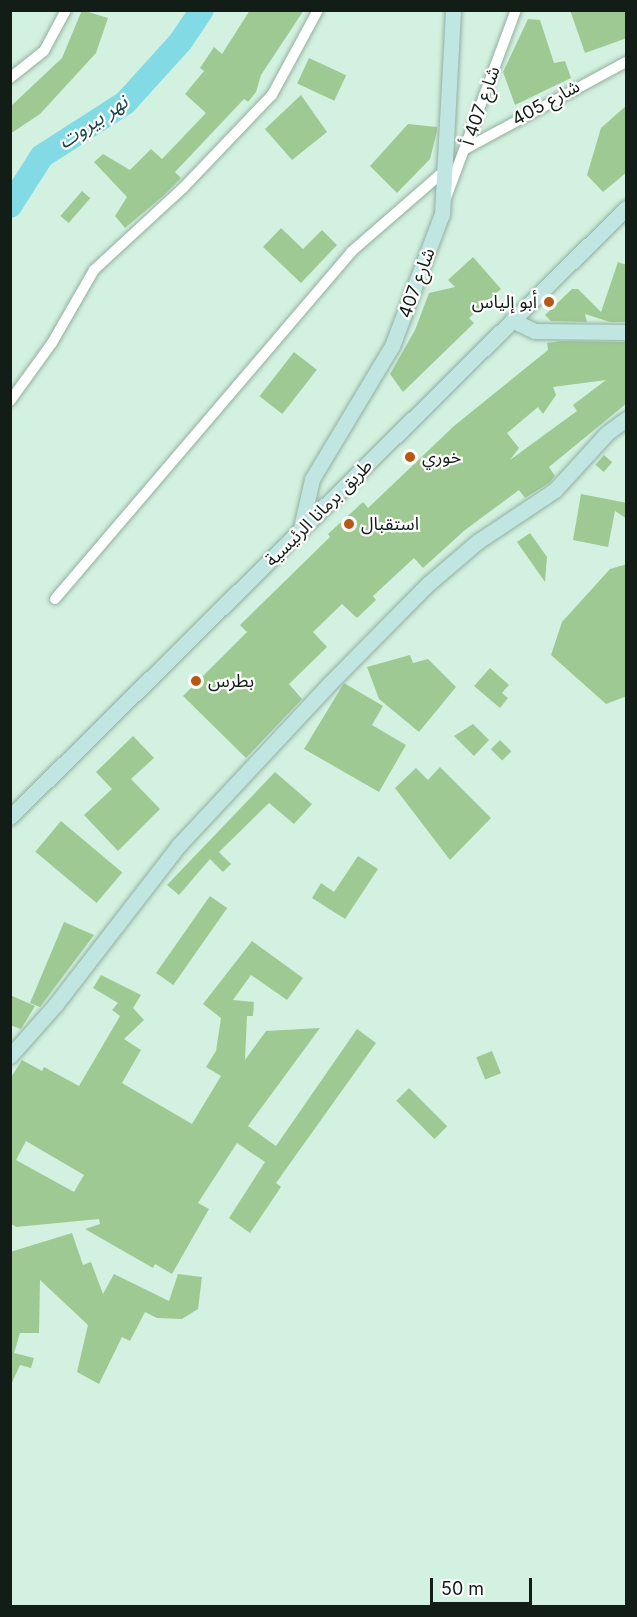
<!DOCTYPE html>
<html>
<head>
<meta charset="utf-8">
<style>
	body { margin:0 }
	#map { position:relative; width:637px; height:1617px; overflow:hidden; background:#d3f1e0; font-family:Inter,"Noto Sans Arabic",sans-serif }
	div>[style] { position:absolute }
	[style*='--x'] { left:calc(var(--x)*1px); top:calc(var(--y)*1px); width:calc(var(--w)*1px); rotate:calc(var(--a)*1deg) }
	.river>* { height:24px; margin:-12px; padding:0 12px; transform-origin:12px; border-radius:12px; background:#81dae4 }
	.building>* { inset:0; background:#9fc993; transform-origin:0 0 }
	.roads { filter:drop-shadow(0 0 2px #92af9f) drop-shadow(0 0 2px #92af9f) }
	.street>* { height:10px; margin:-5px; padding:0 5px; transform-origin:5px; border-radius:5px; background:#fff }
	.secondary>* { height:15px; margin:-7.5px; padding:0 7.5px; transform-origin:7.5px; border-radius:7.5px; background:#c1e6e2 }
	.dots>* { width:16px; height:16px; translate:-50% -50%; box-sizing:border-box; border:3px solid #fff; border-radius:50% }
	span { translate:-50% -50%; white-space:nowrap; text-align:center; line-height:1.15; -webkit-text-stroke:4.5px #fff; paint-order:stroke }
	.street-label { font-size:18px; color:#121d17 }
	.poi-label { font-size:18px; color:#121d17 }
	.right { translate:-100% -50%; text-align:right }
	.left { translate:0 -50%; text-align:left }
	.water-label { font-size:20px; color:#1c464b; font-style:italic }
	.frame { position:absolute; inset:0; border:12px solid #121d17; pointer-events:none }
	.scale { position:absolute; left:430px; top:1578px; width:102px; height:27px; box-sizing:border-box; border:3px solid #121d17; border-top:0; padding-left:8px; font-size:18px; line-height:21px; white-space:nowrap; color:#121d17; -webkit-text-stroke:4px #fff; paint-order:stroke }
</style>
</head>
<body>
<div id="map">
	<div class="river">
		<div style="--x:10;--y:206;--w:59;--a:-57.4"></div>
		<div style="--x:42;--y:156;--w:98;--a:-32.6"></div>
		<div style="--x:125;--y:103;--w:84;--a:-47.9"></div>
		<div style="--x:181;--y:41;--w:37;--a:-56"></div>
	</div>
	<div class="building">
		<div style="clip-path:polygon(82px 10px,108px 18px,96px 53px,40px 114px,10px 134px,10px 107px,62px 58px)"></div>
		<div style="clip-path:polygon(250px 10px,304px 10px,261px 75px,256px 92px,248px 102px,244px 99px,175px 172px,181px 178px,163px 196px,125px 228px,115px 216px,127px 197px,94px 162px,103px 154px,130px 170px,151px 149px,162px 159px,206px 113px,185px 94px,204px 71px,200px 68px,214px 47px,222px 54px)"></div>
		<div style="clip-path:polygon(570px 10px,627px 10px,627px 38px,585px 53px)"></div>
		<div style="clip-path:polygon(528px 19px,540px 20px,554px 63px,565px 61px,571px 78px,515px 105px,503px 72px)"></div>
		<div style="left:309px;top:58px;width:41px;height:28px;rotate:25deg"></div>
		<div style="clip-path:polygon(301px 95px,327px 132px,292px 160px,265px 129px)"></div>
		<div style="clip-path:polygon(627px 105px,627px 172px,603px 192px,587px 175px,601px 128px)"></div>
		<div style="clip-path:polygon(408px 124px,437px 127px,437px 131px,430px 159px,397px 193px,370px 166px)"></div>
		<div style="left:82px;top:191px;width:11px;height:33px;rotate:41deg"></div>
		<div style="clip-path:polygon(281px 228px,303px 249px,322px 230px,337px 245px,301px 283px,263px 247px)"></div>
		<div style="clip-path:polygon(473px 257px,501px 289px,469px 318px,474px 323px,403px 392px,390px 374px,415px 330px,429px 293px,455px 287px,448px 280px)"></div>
		<div style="clip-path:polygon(618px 262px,627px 265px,627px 322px,610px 322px,585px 314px,587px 322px,551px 321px,545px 315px,572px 289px,578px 289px,601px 312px)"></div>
		<div style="clip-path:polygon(evenodd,561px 341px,627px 342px,627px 403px,549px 467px,555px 476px,549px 483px,525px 498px,519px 490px,465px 530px,423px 568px,414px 558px,373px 596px,376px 600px,357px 618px,342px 604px,313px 632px,327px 647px,289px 684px,302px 699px,246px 758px,183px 696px,247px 632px,240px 625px,330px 537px,328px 534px,363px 502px,368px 508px,454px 426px,548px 350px,547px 343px,561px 341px,606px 380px,573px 405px,577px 411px,510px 460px,519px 448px,507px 433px,538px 407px,543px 414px,556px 395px,553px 387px,606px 380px)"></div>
		<div style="left:294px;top:352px;width:29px;height:56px;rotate:38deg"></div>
		<div style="left:604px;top:455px;width:11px;height:13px;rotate:41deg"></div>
		<div style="clip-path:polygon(581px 494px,627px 503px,627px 519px,615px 511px,608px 547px,573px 540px)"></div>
		<div style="clip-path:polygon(530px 533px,547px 557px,545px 582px,517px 542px)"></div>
		<div style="clip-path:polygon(627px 564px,627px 696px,606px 704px,551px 655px,562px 622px,610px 569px)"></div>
		<div style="clip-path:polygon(410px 655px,413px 663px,428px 659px,456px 687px,419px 732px,379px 699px,367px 667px)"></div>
		<div style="clip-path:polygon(490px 668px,509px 685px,502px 693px,508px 698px,500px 708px,474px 686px)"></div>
		<div style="clip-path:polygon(344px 683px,383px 706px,372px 725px,406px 745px,379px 792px,304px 749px)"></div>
		<div style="clip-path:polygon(473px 724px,489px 740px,474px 756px,454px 736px)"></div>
		<div style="clip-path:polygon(133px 736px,154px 758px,131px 779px,160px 809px,118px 851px,84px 815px,112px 789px,96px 772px)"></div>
		<div style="left:500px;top:740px;width:16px;height:13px;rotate:45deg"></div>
		<div style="clip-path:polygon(440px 767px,491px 818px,450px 860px,395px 788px,416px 768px,428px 780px)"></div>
		<div style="clip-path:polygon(275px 772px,312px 804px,294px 824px,269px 803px,219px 852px,231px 864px,223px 872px,210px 859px,179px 895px,167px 885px)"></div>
		<div style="left:61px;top:821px;width:80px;height:40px;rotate:40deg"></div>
		<div style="clip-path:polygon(358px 856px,378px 869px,345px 919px,312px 898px,321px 883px,334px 892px)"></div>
		<div style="left:210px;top:896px;width:21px;height:94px;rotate:35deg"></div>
		<div style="clip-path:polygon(64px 922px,94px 935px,40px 1007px,30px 1003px)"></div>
		<div style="clip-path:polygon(evenodd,252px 941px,303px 978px,287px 1000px,251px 975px,233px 1000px,254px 1002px,253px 1016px,247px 1016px,245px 1060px,266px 1031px,320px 1028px,248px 1126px,276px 1146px,357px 1029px,376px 1043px,276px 1183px,281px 1187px,250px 1233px,229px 1218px,265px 1162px,237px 1143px,198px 1203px,209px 1209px,172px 1274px,155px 1264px,153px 1268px,85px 1229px,100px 1224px,99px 1219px,16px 1227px,10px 1223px,10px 1079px,22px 1060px,42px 1071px,44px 1067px,79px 1086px,120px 1016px,112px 1010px,118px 1003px,93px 988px,101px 975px,141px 995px,133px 1008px,144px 1020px,124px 1039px,141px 1050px,122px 1083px,192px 1124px,221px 1076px,206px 1067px,216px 1051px,221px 1018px,203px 1004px,252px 941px,26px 1141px,84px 1175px,74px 1192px,16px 1160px,26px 1141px)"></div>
		<div style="clip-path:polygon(10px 995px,35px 1006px,21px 1029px,10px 1025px)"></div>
		<div style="left:492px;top:1051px;width:24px;height:17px;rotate:68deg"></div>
		<div style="left:409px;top:1088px;width:54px;height:18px;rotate:45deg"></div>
		<div style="clip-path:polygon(72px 1233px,83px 1265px,91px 1262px,103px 1294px,114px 1274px,169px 1301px,178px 1274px,202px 1277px,198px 1309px,182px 1319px,157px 1318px,145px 1312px,130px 1341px,122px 1337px,99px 1384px,77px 1372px,88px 1325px,40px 1280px,39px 1333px,20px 1333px,14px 1353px,34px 1358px,31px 1368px,20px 1365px,10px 1387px,10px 1252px)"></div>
	</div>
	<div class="roads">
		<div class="street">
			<div style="--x:10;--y:78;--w:43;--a:-38.5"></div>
			<div style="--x:44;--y:51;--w:47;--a:-61.8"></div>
			<div style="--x:467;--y:148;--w:181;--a:-28.4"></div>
			<div style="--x:446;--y:198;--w:201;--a:-69.6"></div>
			<div style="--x:10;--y:401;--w:72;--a:-54.1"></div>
			<div style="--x:52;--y:343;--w:84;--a:-60.1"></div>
			<div style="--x:94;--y:270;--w:121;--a:-42.7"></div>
			<div style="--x:183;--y:188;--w:129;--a:-46.3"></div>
			<div style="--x:272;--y:95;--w:97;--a:-61.6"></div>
			<div style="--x:55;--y:599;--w:456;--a:-49.5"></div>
			<div style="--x:351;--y:252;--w:121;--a:-41"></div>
		</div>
		<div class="secondary">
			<div style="--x:512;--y:320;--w:25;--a:26"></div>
			<div style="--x:535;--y:331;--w:91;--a:0.6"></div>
			<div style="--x:300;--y:532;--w:54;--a:-77.2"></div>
			<div style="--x:312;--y:479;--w:155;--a:-59"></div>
			<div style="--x:392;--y:346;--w:141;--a:-69.3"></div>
			<div style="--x:442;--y:214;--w:204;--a:-86.9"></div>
			<div style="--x:10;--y:817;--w:866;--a:-44.67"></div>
			<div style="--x:10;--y:1056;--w:69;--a:-48.5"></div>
			<div style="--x:56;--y:1004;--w:201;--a:-52.3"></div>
			<div style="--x:179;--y:845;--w:220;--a:-47"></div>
			<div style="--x:329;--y:684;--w:141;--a:-45.3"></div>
			<div style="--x:428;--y:584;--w:65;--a:-40.6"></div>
			<div style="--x:477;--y:542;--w:94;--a:-33.7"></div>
			<div style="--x:555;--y:490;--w:77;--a:-47.6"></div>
			<div style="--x:607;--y:433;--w:24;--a:-36"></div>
		</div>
	</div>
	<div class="dots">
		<div style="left:549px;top:302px;background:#b85814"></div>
		<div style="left:410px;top:457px;background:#b85814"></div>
		<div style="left:349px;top:524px;background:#b85814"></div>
		<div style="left:196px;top:681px;background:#b85814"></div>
	</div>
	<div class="street-label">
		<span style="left:546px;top:103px;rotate:-29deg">شارع 405</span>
		<span style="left:481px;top:106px;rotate:-71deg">شارع 407 أ</span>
		<span style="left:417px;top:283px;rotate:-70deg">شارع 407</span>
		<span style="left:319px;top:513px;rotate:-45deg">طريق برمانا الرئيسية</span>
	</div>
	<div class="poi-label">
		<span class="right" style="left:537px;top:302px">أبو إلياس</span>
		<span class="left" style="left:422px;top:457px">خوري</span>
		<span class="left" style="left:361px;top:524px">استقبال</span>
		<span class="left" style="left:208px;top:681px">بطرس</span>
	</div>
	<div class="water-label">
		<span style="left:93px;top:122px;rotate:-34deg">نهر بيروت</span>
	</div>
	<div class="frame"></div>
	<div class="scale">50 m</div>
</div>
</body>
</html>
